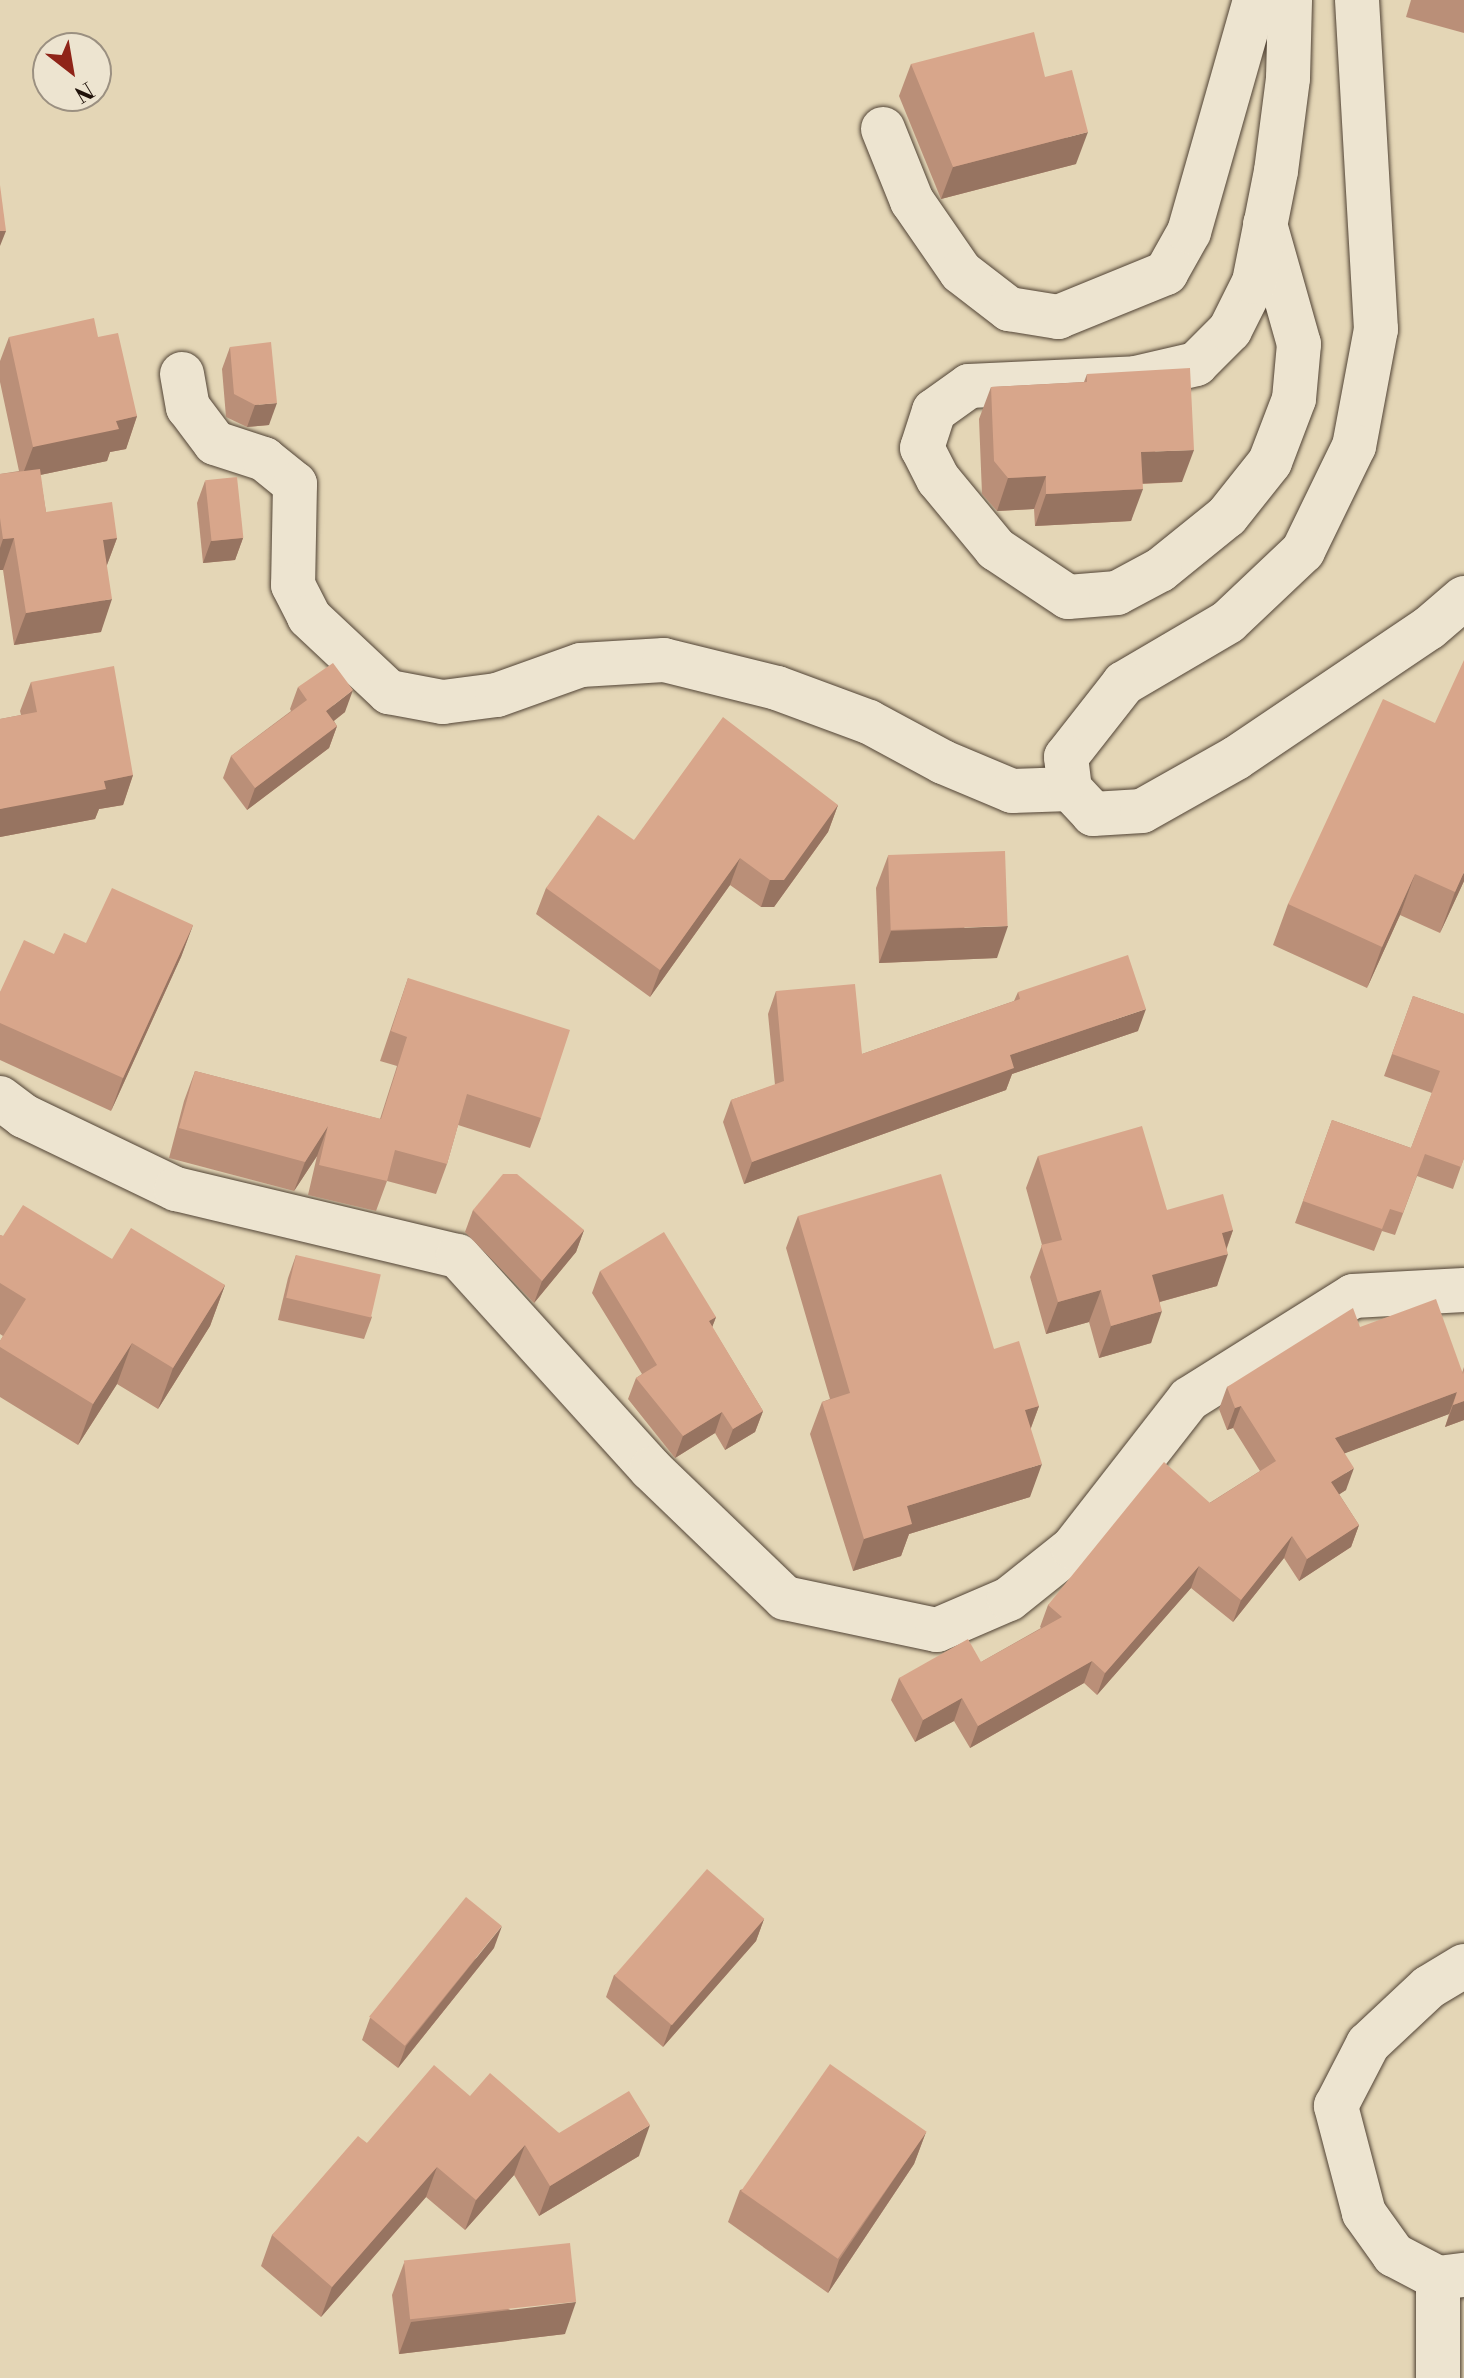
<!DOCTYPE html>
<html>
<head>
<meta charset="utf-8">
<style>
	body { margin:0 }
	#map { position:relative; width:1464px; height:2378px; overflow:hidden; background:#e4d6b6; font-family:"Libre Bodoni",serif }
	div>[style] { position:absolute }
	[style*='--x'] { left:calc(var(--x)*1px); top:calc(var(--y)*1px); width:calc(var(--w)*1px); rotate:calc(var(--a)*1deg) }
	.roads { filter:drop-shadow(0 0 2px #514335) drop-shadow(0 0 2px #514335) }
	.street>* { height:44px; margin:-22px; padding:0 22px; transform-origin:22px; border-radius:22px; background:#ede4d0 }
	.secondary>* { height:44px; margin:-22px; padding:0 22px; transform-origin:22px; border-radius:22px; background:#ede4d0 }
	.wall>* { inset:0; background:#ba8f78 }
	.shaded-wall>* { inset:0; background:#977461 }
	.building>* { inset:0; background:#d8a68b; transform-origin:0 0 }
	span { translate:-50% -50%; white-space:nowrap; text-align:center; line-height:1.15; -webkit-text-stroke:6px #ede4d0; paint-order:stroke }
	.north { position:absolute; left:32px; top:32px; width:80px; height:80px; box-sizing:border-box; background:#ede4d0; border:2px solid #9b9081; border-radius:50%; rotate:149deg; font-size:22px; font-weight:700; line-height:32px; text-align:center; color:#20120a }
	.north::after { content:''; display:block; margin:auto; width:28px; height:36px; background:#8f2418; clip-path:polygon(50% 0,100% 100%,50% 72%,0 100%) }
</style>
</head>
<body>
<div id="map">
	<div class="roads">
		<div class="street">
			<div style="--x:883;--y:129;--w:78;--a:68.1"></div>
			<div style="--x:912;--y:201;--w:86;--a:55.4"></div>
			<div style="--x:961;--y:272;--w:61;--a:37.6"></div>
			<div style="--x:1009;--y:309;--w:50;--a:9.3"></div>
			<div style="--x:1058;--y:317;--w:117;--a:-22.2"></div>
			<div style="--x:1166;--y:273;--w:47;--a:-60.7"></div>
			<div style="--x:1189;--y:232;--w:241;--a:-74.1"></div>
			<div style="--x:1265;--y:224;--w:125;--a:74.2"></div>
			<div style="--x:1299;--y:344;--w:55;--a:95.2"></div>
			<div style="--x:1294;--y:399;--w:67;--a:110.9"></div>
			<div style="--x:1270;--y:462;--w:69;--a:128.5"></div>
			<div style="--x:1227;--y:516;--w:86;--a:141.1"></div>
			<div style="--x:1160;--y:570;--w:49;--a:151.9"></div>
			<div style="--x:1117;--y:593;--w:49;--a:175.3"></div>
			<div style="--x:1068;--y:597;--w:87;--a:-146.3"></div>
			<div style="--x:996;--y:549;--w:91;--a:-129.6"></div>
			<div style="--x:938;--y:479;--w:35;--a:-117"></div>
			<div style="--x:922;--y:448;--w:39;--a:-72"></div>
			<div style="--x:934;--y:411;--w:43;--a:-35.5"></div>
			<div style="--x:969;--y:386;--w:167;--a:-2.7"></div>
			<div style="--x:1136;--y:378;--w:62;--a:-13.1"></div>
			<div style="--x:1196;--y:364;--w:48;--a:-45"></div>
			<div style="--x:1230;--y:330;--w:54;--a:-63.4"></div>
			<div style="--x:1254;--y:282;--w:113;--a:-78.8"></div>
			<div style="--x:1276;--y:171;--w:94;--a:-82.6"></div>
			<div style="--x:1288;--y:78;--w:78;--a:-88.5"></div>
			<div style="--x:182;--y:374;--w:34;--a:80"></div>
			<div style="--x:188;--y:407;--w:45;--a:53.1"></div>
			<div style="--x:215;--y:443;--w:52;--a:18.1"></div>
			<div style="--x:264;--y:459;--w:40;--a:39"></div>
			<div style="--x:295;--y:484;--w:101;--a:91.1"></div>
			<div style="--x:293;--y:585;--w:36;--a:63"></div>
			<div style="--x:309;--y:617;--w:110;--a:43.2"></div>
			<div style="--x:389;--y:692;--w:55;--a:10.5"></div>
			<div style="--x:443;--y:702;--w:54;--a:-7.4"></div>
			<div style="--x:497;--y:695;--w:89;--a:-19.7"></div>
			<div style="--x:581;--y:665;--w:83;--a:-3.4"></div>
			<div style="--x:664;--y:660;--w:116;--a:13.9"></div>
			<div style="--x:777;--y:688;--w:98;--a:20.3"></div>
			<div style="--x:869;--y:722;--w:84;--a:28.4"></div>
			<div style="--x:943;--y:762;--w:75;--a:22.8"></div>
			<div style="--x:1012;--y:791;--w:58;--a:-2"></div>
			<div style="--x:0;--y:1098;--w:30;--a:37"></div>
			<div style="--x:24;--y:1116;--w:169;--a:25.7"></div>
			<div style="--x:176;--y:1189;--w:290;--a:13.4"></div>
			<div style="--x:458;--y:1256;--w:287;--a:47.8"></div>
			<div style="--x:651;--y:1469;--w:186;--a:43.9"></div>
			<div style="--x:785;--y:1598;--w:155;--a:11.9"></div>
			<div style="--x:937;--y:1630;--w:78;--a:-23.3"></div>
			<div style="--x:1009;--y:1599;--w:82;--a:-38.6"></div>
			<div style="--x:1073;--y:1548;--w:189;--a:-52.1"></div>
			<div style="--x:1189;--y:1399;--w:194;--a:-32.1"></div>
			<div style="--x:1353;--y:1296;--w:111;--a:-3.1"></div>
			<div style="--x:1438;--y:2278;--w:50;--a:-152.4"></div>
			<div style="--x:1394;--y:2255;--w:52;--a:-125.5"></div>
			<div style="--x:1364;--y:2213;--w:111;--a:-104.7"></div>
			<div style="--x:1336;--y:2106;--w:70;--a:-62.7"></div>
			<div style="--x:1368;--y:2044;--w:83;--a:-43.1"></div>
			<div style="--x:1429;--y:1987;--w:41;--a:-31"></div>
			<div style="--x:1438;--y:2378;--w:100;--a:-90"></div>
			<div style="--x:1438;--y:2278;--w:26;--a:-7"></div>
		</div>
		<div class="secondary">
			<div style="--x:1357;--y:0;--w:330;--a:86.7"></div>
			<div style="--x:1376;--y:329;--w:119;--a:100.6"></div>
			<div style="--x:1354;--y:446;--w:117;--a:115.9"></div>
			<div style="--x:1303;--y:551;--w:103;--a:136.6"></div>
			<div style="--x:1228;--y:622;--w:121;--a:149.6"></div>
			<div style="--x:1124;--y:683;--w:94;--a:128.1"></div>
			<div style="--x:1066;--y:757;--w:32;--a:83"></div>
			<div style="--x:1070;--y:789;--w:34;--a:47"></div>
			<div style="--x:1093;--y:814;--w:49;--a:-3.5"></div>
			<div style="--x:1142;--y:811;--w:108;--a:-29.4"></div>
			<div style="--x:1236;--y:758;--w:233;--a:-34"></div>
			<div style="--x:1429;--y:628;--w:46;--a:-40.6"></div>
		</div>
	</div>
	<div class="wall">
		<div style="clip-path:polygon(1411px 0,1464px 0,1464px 33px,1406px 17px)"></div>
		<div style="clip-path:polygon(911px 64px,1045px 77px,1076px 164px,941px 199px,899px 96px)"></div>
		<div style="clip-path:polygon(9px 337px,98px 337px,137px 416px,126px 449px,110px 452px,107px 461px,40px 475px,46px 512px,117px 538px,107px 565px,101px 632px,14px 645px,3px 570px,0 570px,0 474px,19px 471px,0 382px,0 361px)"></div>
		<div style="clip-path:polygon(230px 347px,269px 425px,247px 427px,226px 417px,222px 369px)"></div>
		<div style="clip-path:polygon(1087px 374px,1182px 482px,1142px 484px,1131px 521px,1035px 526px,1034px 509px,997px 511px,982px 494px,979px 419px,991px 387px,1084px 382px)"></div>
		<div style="clip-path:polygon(205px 481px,243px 538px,235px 560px,203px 563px,197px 503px)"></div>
		<div style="clip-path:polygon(31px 682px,133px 775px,123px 805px,99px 809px,95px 819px,0 837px,0 719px,21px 715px,20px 711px)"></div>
		<div style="clip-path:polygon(298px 687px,345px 712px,334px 721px,337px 726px,329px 748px,247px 810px,223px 778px,231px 756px,291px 711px,290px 709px)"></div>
		<div style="clip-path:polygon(1435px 723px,1464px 881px,1440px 933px,1400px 915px,1367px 988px,1273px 945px,1288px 904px)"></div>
		<div style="clip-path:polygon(838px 805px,828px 832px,774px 907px,761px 907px,730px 885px,650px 997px,536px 914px,546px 888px,634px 840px)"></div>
		<div style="clip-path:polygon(888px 856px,997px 958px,879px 963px,876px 888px)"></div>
		<div style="clip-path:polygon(193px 925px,181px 957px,111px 1111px,0 1060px,0 992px,54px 954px,86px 943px)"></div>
		<div style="clip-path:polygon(408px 978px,541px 1118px,530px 1148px,458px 1125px,447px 1164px,436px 1194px,387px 1181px,376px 1211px,308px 1195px,317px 1156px,294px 1191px,169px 1158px,184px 1101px,195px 1071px,380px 1119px,397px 1066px,380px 1061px)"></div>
		<div style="clip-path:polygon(776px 991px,862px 1054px,1014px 1001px,1018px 992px,1138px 1031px,1012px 1074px,1006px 1090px,744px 1184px,723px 1122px,731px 1100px,775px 1085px,768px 1014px)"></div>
		<div style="clip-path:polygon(1413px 996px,1464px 1014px,1464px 1158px,1453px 1189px,1417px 1176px,1395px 1235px,1382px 1231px,1374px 1251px,1295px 1223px,1332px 1120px,1411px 1148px,1432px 1093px,1384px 1076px)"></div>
		<div style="clip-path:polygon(1038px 1156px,1167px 1210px,1233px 1230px,1227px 1248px,1217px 1286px,1160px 1302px,1151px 1343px,1099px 1358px,1089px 1322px,1046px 1334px,1030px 1277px,1042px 1245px,1026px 1188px)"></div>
		<div style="clip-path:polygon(473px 1210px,584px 1230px,576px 1252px,534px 1303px,465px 1232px)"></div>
		<div style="clip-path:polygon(798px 1216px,994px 1349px,1039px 1406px,1031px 1428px,1030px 1497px,909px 1534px,901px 1556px,853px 1571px,810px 1434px,822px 1402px,830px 1399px,786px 1248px)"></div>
		<div style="clip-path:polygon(0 1235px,3px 1236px,112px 1259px,225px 1285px,210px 1326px,158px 1409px,117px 1384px,78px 1445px,0 1397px,0 1341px,3px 1336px,0 1334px)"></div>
		<div style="clip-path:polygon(296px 1255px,372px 1317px,364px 1339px,278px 1320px,288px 1278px)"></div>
		<div style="clip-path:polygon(600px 1271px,716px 1317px,712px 1327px,763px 1411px,755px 1432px,725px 1450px,715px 1433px,675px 1458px,628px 1399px,636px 1378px,642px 1374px,592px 1293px)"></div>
		<div style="clip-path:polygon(1360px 1327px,1462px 1373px,1464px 1367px,1464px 1420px,1445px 1427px,1449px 1414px,1345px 1453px,1346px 1490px,1339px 1494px,1359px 1525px,1351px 1547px,1299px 1581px,1284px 1558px,1233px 1622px,1191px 1588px,1097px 1695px,1084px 1683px,970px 1748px,954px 1721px,915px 1742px,891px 1700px,899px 1678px,981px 1662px,1041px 1628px,1040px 1627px,1048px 1605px,1260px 1471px,1233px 1428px,1227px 1430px,1219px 1409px,1227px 1387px)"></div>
		<div style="clip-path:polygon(764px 1919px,756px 1941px,663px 2047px,606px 1997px,614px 1975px)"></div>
		<div style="clip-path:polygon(494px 1948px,398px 2068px,362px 2040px,370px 2018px)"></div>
		<div style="clip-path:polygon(470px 2096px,559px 2133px,639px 2156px,539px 2216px,514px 2175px,465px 2230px,426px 2197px,321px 2317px,261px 2266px,272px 2235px,367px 2143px)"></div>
		<div style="clip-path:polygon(926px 2132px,914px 2164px,828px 2293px,728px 2222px,740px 2190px)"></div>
		<div style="clip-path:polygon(404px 2263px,565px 2334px,399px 2354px,392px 2295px)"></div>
	</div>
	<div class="shaded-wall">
		<div style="clip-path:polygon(1088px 132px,1076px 164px,941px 199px,953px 167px)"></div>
		<div style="clip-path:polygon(0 231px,6px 231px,0 246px)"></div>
		<div style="clip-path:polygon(277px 403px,269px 425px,247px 427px,255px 405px)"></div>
		<div style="clip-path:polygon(137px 416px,126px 449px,110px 452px,107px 461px,21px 479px,33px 447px,116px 421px)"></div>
		<div style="clip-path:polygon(1194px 450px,1182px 482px,1129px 484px,1141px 452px)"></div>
		<div style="clip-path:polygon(1046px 476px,1034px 509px,997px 511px,1008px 478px)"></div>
		<div style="clip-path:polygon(1143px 489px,1131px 521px,1035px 526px,1046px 494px)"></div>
		<div style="clip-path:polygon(14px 538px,3px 570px,0 570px,0 548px,3px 539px)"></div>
		<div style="clip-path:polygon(117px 538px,105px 570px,103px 540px)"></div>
		<div style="clip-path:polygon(243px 538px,235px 560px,203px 563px,211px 541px)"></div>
		<div style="clip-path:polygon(112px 599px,101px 632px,14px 645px,26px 613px)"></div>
		<div style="clip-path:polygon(353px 690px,345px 712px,318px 733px,326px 711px)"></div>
		<div style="clip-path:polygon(337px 726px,329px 748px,247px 810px,255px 788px)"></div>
		<div style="clip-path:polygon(133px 775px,123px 805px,99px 809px,95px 819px,0 837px,0 809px,104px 781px)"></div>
		<div style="clip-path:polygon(838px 805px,828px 832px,774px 907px,761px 907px,770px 880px)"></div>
		<div style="clip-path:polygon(740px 858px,730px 885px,650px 997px,660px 970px)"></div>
		<div style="clip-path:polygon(1464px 872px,1464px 881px,1440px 933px,1455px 892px)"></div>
		<div style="clip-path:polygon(1415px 874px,1400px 915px,1367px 988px,1382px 947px)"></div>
		<div style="clip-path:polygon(193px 925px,181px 957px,111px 1111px,123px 1078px)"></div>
		<div style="clip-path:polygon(1008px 926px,997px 958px,879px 963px,891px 931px)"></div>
		<div style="clip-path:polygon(1146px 1009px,1138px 1031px,1012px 1074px,1006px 1090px,744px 1184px,752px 1162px,1010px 1055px)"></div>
		<div style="clip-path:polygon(328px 1126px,317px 1156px,294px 1191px,305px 1162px)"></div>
		<div style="clip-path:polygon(584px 1230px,576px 1252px,534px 1303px,542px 1281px)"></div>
		<div style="clip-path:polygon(1233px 1230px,1224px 1255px,1228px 1254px,1217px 1286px,1141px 1307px,1152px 1275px,1222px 1233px)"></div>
		<div style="clip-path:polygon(225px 1285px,210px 1326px,158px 1409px,173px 1368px)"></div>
		<div style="clip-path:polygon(1101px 1290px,1089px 1322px,1046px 1334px,1058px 1302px)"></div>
		<div style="clip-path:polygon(1162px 1311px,1151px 1343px,1099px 1358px,1111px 1326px)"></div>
		<div style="clip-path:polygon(716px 1317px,708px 1338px,709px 1321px)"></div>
		<div style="clip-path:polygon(132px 1343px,117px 1384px,78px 1445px,93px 1404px)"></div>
		<div style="clip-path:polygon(1457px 1392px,1449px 1414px,1327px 1460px,1335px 1438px)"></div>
		<div style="clip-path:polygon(1464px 1401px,1464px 1420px,1445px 1427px,1453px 1405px)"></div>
		<div style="clip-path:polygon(1039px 1406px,1027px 1438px,1025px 1410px)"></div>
		<div style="clip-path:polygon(1241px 1406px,1233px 1428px,1227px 1430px,1235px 1408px)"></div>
		<div style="clip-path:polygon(763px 1411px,755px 1432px,725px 1450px,733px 1429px)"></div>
		<div style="clip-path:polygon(722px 1412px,715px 1433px,675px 1458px,683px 1436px)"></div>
		<div style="clip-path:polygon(1042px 1464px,1030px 1497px,909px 1534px,901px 1556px,853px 1571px,864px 1539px,907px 1506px)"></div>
		<div style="clip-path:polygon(1354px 1468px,1346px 1490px,1323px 1505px,1331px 1482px)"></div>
		<div style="clip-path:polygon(1359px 1525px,1351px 1547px,1299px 1581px,1307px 1559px)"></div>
		<div style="clip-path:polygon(1292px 1536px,1284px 1558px,1233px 1622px,1241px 1600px)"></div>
		<div style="clip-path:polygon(1199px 1566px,1191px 1588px,1097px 1695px,1105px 1673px)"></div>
		<div style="clip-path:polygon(1092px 1661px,1084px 1683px,970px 1748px,978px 1726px)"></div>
		<div style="clip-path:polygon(962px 1698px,954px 1721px,915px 1742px,923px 1720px)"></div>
		<div style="clip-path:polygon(764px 1919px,756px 1941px,663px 2047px,671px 2025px)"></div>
		<div style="clip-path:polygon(502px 1926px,494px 1948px,398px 2068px,406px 2046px)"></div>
		<div style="clip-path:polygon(650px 2125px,639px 2156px,539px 2216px,550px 2186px)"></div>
		<div style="clip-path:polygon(926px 2132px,914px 2164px,828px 2293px,839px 2260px)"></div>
		<div style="clip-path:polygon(525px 2145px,514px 2175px,465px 2230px,476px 2200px)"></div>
		<div style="clip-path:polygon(437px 2167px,426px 2197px,321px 2317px,332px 2287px)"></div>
		<div style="clip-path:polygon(576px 2302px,565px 2334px,399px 2354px,411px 2322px)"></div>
	</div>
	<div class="building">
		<div style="clip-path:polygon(1034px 32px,1045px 77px,1072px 70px,1088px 132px,953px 167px,911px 64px)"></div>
		<div style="clip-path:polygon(0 185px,6px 231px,0 231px)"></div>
		<div style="clip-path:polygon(94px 318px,98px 337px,118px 333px,137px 416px,116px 421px,119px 429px,33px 447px,9px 337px)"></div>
		<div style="clip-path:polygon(271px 342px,277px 403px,255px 405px,234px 394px,230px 347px)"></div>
		<div style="clip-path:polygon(1190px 368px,1194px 450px,1141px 452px,1143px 489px,1046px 494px,1046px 476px,1008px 478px,994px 461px,991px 387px,1087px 382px,1087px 374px)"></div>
		<div style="clip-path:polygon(40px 469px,46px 512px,112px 502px,117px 538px,103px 540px,112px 599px,26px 613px,14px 538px,3px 539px,0 518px,0 474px)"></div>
		<div style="left:237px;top:477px;width:61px;height:32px;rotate:84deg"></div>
		<div style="clip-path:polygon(1464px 660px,1464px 872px,1455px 892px,1415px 874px,1382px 947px,1288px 904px,1383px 699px,1435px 723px)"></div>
		<div style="clip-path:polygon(333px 663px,353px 690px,326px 711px,337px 726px,255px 788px,231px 756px,307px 700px,298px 687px)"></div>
		<div style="clip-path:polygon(114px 666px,133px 775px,104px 781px,106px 789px,0 809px,0 719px,37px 712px,31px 682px)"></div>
		<div style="clip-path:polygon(723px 717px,838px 805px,784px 880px,770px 880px,740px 858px,660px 970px,546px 888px,598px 815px,634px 840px)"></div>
		<div style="left:1005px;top:851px;width:75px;height:117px;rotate:88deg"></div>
		<div style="clip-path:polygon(112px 888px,193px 925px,123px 1078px,0 1023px,0 992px,24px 940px,54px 954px,64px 933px,86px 943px)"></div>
		<div style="clip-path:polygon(1128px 955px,1146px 1009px,1010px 1055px,1014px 1068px,752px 1162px,731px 1100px,784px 1081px,776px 991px,855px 984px,862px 1054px,1020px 999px,1018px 992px)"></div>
		<div style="clip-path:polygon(408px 978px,570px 1030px,541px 1118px,467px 1094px,447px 1164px,395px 1150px,387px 1181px,319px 1165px,328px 1126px,305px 1162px,179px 1128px,195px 1071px,381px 1119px,407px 1037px,391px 1031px)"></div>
		<div style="clip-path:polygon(1413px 996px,1464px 1014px,1464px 1158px,1461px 1167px,1425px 1154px,1403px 1213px,1390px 1209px,1382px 1229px,1303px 1201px,1332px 1120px,1411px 1148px,1440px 1071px,1392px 1054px)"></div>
		<div style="clip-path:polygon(1142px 1126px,1167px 1210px,1223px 1194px,1233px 1230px,1222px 1233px,1228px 1254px,1152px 1275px,1162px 1311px,1111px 1326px,1101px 1290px,1058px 1302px,1041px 1245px,1062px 1240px,1038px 1156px)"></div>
		<div style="clip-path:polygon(503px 1174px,517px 1174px,584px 1230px,542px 1281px,473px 1210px)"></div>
		<div style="clip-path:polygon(941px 1174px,994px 1349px,1019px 1341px,1039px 1406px,1025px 1410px,1042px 1464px,907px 1506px,912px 1524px,864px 1539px,822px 1402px,850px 1393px,798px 1216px)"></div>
		<div style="clip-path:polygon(23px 1205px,112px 1259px,131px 1228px,225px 1285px,173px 1368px,132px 1343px,93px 1404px,0 1347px,0 1341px,26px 1299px,0 1283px,0 1235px,3px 1236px)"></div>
		<div style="clip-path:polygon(664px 1232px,716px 1317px,709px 1321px,763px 1411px,733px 1429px,722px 1412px,683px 1436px,636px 1378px,657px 1365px,600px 1271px)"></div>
		<div style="left:296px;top:1255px;width:87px;height:44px;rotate:13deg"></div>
		<div style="clip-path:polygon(1436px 1299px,1463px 1374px,1464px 1370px,1464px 1401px,1453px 1405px,1457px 1392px,1335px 1438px,1354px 1468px,1331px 1482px,1359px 1525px,1307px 1559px,1292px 1536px,1241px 1600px,1199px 1566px,1105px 1673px,1092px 1661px,978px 1726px,962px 1698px,923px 1720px,899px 1678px,968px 1639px,981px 1662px,1062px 1617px,1048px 1605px,1164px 1462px,1210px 1503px,1276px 1461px,1241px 1406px,1235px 1408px,1227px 1387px,1353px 1308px,1360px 1327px)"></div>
		<div style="left:707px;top:1869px;width:76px;height:141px;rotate:41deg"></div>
		<div style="left:466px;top:1897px;width:46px;height:154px;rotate:39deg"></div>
		<div style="left:830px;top:2064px;width:118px;height:155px;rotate:35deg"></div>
		<div style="clip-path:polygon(434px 2065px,470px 2096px,490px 2073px,559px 2133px,629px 2091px,650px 2125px,550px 2186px,525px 2145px,476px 2200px,437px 2167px,332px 2287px,272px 2235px,358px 2136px,367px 2143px)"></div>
		<div style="left:570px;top:2243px;width:59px;height:167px;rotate:84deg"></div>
	</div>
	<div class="north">N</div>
</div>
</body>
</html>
